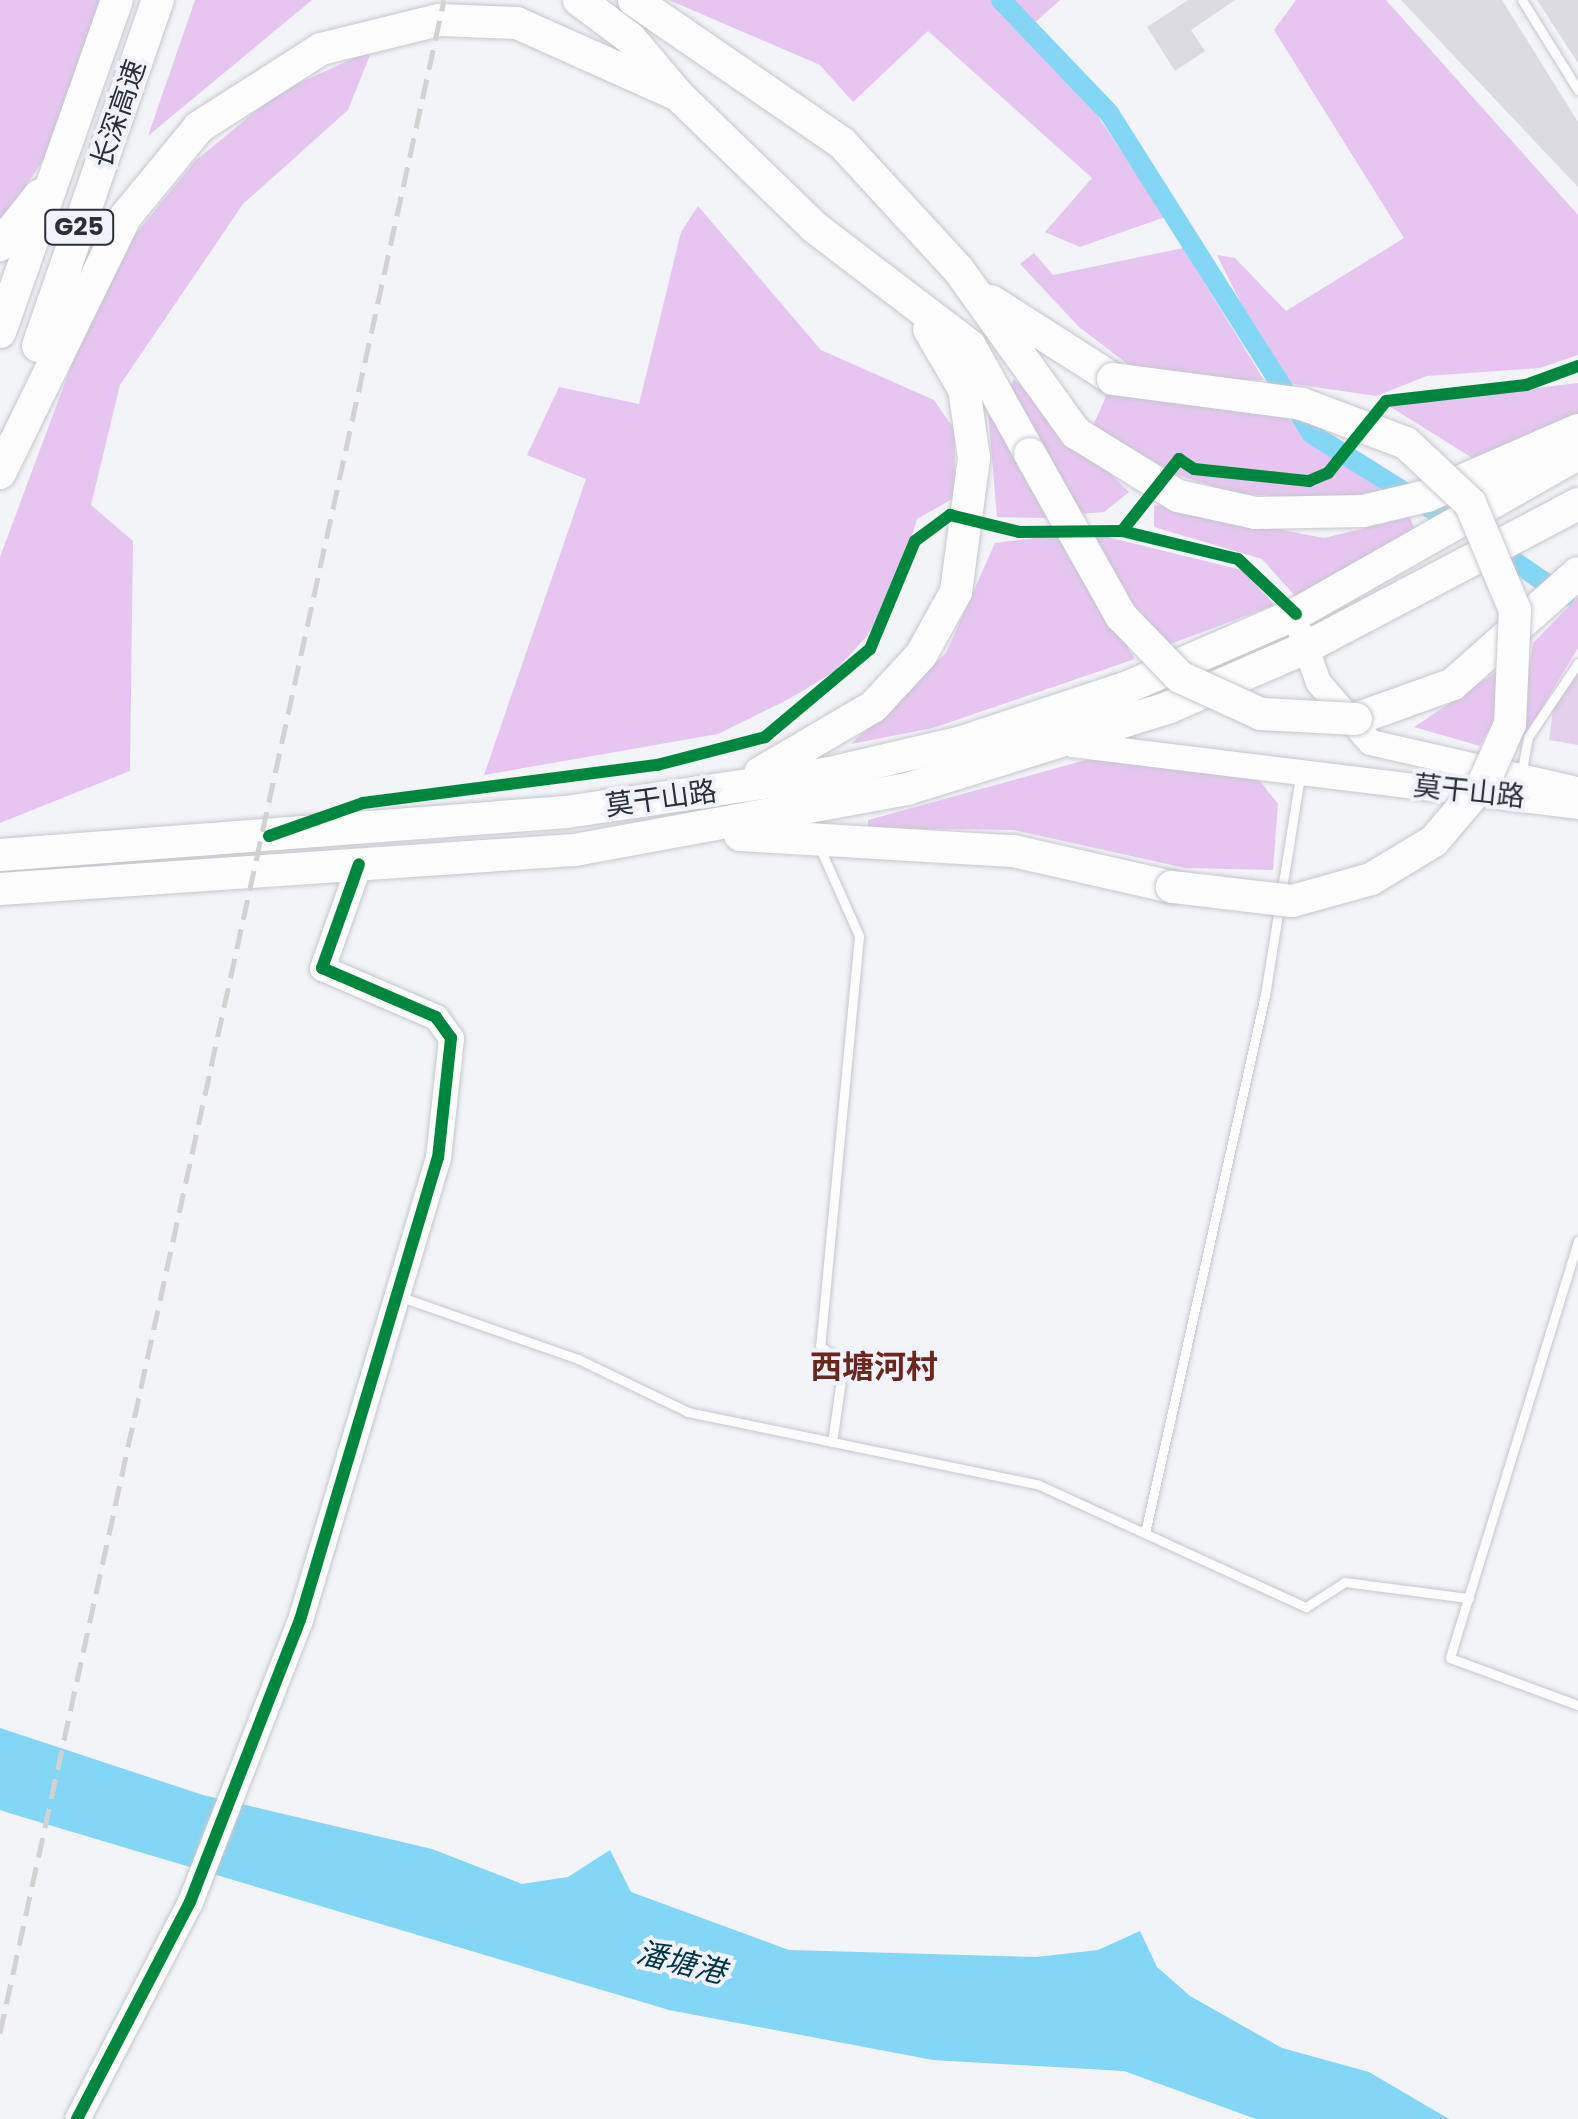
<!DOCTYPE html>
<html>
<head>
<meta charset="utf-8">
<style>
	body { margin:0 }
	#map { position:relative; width:1578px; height:2119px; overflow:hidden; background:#f3f4f8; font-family:Poppins,"Noto Sans SC",sans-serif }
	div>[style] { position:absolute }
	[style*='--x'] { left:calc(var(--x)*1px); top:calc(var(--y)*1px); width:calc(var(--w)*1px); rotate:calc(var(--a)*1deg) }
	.green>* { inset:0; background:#e4cfec }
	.forest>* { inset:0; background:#e6c6f1 }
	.water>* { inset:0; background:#83d6f5 }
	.canal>* { height:20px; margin:-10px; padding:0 10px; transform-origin:10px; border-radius:10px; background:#83d6f5 }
	.building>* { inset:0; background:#dbdbe1 }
	.roads { filter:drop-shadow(0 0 2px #c5c7cd) drop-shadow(0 0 2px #c5c7cd) }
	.lane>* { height:9px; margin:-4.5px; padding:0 4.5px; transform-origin:4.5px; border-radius:4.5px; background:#fdfdfe }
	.secondary>* { height:25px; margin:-12.5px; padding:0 12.5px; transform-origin:12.5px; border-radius:12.5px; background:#fdfdfe }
	.highway>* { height:32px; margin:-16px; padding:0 16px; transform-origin:16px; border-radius:16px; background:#fdfdfe }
	.rail>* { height:5px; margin-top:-2.5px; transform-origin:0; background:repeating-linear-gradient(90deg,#d2d2d3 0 20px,transparent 0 30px) }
	.bridges { filter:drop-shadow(0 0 2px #c5c7cd) drop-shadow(0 0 2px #c5c7cd) }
	.highway-bridge>* { height:32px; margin:-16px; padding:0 16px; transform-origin:16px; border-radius:16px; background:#fdfdfe }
	.cycleway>* { height:12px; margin:-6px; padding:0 6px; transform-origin:6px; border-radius:6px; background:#00873e }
	span { translate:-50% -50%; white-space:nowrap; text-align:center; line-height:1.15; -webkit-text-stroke:8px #f0f3fb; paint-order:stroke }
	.shield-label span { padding:2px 8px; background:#f0f3fb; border:2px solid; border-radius:8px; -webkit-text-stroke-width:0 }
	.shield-label { font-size:25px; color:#2c2f37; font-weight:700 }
	.street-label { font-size:28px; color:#2c2f37 }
	.water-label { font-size:30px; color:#003547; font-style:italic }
	.quarter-label { font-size:32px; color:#6b261e; font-weight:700 }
</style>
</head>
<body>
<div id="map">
	<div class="green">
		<div style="clip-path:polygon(1578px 668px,1578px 745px,1549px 740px,1553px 710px)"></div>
	</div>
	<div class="forest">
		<div style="clip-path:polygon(0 0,102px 0,46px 156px,0 224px)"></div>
		<div style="clip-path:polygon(195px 0,312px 0,148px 136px)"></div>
		<div style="clip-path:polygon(669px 0,1060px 0,1023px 33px,1066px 68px,1165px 217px,1080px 247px,1045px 232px,1092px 178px,928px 31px,853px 102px,820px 65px)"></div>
		<div style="clip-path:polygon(1296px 0,1386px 0,1578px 215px,1578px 355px,1540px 368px,1427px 376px,1376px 396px,1280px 382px,1217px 255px,1235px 258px,1286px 311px,1404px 238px,1274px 30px)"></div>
		<div style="clip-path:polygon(372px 50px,348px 110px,243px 204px,120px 385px,91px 505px,133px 541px,130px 771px,0 823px,0 557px,89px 318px,130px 241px,195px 161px,279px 92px)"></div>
		<div style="clip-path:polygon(698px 206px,821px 350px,934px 400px,954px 429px,956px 497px,917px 519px,894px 592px,867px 636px,834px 672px,789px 699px,718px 734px,484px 775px,586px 479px,527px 455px,559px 387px,639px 404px,681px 232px)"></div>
		<div style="clip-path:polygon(1183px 248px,1264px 380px,1151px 382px,1079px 327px,1020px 264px,1034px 253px,1053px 275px)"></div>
		<div style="clip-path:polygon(1014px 379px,1129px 492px,1104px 512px,1078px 514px,1008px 390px)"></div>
		<div style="clip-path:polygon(1578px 383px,1578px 417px,1477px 461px,1389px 406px)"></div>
		<div style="clip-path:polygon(1107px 394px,1283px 415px,1383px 491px,1324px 500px,1232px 493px,1178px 475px,1093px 426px)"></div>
		<div style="clip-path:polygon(987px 400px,1047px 518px,997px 517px)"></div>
		<div style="clip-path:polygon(1154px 505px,1324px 538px,1410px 517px,1418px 539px,1296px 597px,1262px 559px,1154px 527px)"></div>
		<div style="clip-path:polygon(1091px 533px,1242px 570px,1275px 605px,1168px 645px,1132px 609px)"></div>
		<div style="clip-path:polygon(1058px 535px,1135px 659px,933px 728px,851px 744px,946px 653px,995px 543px)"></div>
		<div style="clip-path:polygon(1578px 597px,1578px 648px,1517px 749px,1533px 643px)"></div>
		<div style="clip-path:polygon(1505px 666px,1499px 711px,1480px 746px,1414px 727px)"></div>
		<div style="clip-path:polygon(1093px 758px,1259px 780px,1278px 804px,1273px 870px,1185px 868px,1014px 830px,868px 828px,868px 820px)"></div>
	</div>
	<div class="water">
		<div style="clip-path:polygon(0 1728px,203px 1795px,432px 1849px,522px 1884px,568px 1877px,610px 1850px,631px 1892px,789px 1950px,1036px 1957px,1098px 1950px,1140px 1931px,1157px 1967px,1190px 1996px,1282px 2048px,1369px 2072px,1449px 2119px,1256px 2119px,1124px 2071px,933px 2060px,669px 2010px,9px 1813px,0 1810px)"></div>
	</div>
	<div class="canal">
		<div style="--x:1001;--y:0;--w:156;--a:46.3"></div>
		<div style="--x:1109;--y:113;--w:380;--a:57.7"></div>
		<div style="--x:1312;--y:434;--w:175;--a:32.1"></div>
		<div style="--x:1490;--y:545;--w:91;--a:34.2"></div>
	</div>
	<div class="building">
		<div style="clip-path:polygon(1188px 0,1235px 0,1191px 30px,1205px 51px,1175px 71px,1147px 27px)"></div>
		<div style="clip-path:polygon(1401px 0,1502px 0,1578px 122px,1578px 187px)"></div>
		<div style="clip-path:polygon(1537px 0,1578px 0,1578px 63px)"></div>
	</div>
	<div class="roads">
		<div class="lane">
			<div style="--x:1522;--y:0;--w:106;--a:58.1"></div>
			<div style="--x:1521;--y:776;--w:40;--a:-80"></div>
			<div style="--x:1528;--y:737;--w:89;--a:-56"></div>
			<div style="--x:819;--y:846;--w:98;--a:66"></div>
			<div style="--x:859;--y:936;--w:411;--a:95.4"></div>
			<div style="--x:820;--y:1345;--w:31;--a:42"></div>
			<div style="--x:843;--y:1366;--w:77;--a:98.2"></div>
			<div style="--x:1578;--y:1241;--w:436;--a:107.1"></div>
			<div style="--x:1450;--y:1658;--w:136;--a:20.2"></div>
			<div style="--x:401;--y:1297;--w:188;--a:19.3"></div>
			<div style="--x:578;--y:1359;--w:122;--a:25.7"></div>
			<div style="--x:688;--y:1412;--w:356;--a:11.7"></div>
			<div style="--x:1037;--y:1484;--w:296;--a:24.6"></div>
			<div style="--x:1306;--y:1607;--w:46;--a:-32.7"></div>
			<div style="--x:1345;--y:1582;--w:125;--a:7.4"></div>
			<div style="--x:1145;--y:1533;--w:551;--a:-77.43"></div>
			<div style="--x:1265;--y:995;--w:222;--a:-80.9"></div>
		</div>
		<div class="secondary">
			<div style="--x:1301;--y:634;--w:51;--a:70.5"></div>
			<div style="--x:1318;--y:682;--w:79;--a:49.1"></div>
			<div style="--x:1370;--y:742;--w:208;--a:12.8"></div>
			<div style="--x:1072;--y:744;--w:510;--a:6.99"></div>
			<div style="--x:77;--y:2119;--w:245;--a:-62.5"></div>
			<div style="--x:190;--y:1902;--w:303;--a:-68.7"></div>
			<div style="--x:300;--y:1620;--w:482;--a:-73.4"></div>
			<div style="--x:438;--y:1158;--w:121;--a:-83.8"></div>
			<div style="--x:451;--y:1038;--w:26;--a:-126"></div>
			<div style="--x:436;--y:1017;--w:124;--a:-156.7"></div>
			<div style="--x:322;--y:968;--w:110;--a:-70.4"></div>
		</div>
		<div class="highway">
			<div style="--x:579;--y:0;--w:64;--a:36.7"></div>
			<div style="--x:630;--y:38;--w:75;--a:49.9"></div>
			<div style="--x:634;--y:0;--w:252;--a:34.5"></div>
			<div style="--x:842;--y:143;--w:171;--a:47.4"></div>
			<div style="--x:958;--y:269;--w:202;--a:54.3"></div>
			<div style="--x:1076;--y:433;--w:120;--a:31.7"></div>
			<div style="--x:1178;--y:496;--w:79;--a:12.4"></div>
			<div style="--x:1255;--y:513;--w:108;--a:-1.1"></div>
			<div style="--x:1363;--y:511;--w:66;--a:-13.2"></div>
			<div style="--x:1427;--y:496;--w:165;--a:-23.6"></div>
			<div style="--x:0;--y:245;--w:64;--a:-51.3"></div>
			<div style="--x:991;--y:301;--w:145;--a:32.6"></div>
			<div style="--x:0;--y:332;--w:352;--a:-70.6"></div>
			<div style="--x:38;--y:346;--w:366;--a:-70.9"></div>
			<div style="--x:0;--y:473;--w:286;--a:-63.9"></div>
			<div style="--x:126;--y:216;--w:115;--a:-50.6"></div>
			<div style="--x:199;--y:127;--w:145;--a:-32.6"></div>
			<div style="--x:321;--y:49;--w:122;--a:-13.8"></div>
			<div style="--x:439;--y:20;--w:78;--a:2.2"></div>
			<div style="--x:517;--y:23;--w:176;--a:24.1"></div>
			<div style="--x:678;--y:95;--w:190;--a:44.1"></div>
			<div style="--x:814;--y:227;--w:196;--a:37.3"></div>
			<div style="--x:970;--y:346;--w:124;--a:60.9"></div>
			<div style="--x:1356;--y:719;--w:103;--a:-19.8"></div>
			<div style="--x:1453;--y:684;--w:167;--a:-41.6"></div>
			<div style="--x:760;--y:773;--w:132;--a:-30.4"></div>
			<div style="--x:874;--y:706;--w:69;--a:-47.3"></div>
			<div style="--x:921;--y:655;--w:72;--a:-60.9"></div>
			<div style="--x:956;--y:592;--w:135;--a:-82.3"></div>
			<div style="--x:974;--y:458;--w:70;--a:-98.2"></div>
			<div style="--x:964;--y:389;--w:69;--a:-120.3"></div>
			<div style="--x:740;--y:835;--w:273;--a:3.4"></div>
			<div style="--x:1013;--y:851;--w:163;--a:12.8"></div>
			<div style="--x:0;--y:855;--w:568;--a:-4.34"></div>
			<div style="--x:566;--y:812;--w:267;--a:-8.4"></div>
			<div style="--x:830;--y:773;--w:136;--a:-13.2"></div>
			<div style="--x:962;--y:742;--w:175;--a:-18.3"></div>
			<div style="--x:1128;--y:687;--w:183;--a:-23.5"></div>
			<div style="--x:1296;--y:614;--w:324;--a:-29.6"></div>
			<div style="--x:0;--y:889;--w:575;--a:-3.89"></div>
			<div style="--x:574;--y:850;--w:339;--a:-10.4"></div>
			<div style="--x:907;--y:789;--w:275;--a:-17.3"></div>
			<div style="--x:1170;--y:707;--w:147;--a:-23.6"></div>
			<div style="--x:1305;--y:648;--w:309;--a:-27.8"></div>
		</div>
	</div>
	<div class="rail">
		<div style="--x:0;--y:2033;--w:2081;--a:-77.68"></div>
	</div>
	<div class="bridges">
		<div class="highway-bridge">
			<div style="--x:1113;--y:379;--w:191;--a:7.5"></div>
			<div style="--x:1302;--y:404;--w:111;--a:20.6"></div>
			<div style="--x:1406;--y:443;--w:88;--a:43.2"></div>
			<div style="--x:1470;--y:503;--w:116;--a:67.2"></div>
			<div style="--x:1515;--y:610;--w:114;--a:92.5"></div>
			<div style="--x:1510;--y:724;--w:64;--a:114.1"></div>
			<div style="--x:1484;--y:782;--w:77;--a:130.3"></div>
			<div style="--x:1434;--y:841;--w:74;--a:148.9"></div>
			<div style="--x:1371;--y:879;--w:82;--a:164.4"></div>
			<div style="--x:1292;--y:901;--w:121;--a:-173.3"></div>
			<div style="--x:1030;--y:454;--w:186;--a:60.7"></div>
			<div style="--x:1121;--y:616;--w:85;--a:46"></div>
			<div style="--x:1180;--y:677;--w:89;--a:24.6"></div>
			<div style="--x:1261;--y:714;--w:95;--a:3"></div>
		</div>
	</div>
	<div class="cycleway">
		<div style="--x:1122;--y:531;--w:92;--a:-51.6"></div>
		<div style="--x:1179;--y:459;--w:18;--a:34"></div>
		<div style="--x:1194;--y:469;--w:116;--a:6"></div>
		<div style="--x:1309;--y:481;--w:21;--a:-23"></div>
		<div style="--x:1328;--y:473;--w:92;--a:-51.1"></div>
		<div style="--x:1386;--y:401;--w:141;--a:-6.5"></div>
		<div style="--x:1526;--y:385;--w:55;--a:-20.1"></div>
		<div style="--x:269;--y:836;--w:100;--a:-19.3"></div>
		<div style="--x:363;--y:803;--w:296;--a:-7.4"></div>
		<div style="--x:657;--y:765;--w:112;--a:-14.5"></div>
		<div style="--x:765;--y:737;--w:137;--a:-40"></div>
		<div style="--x:870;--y:649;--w:117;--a:-67.4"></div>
		<div style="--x:915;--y:541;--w:44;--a:-36.6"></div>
		<div style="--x:950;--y:515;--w:71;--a:13.8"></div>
		<div style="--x:1019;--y:532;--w:103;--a:-0.6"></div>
		<div style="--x:1122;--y:531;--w:119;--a:13.6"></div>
		<div style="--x:1238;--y:559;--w:80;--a:43.5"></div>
		<div style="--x:77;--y:2119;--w:245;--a:-62.5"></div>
		<div style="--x:190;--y:1902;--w:303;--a:-68.7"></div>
		<div style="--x:300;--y:1620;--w:482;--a:-73.4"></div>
		<div style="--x:438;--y:1158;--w:121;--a:-83.8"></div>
		<div style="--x:451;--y:1038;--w:26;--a:-126"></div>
		<div style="--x:436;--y:1017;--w:124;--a:-156.7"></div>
		<div style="--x:322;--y:968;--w:110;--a:-70.4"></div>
	</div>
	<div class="shield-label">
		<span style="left:79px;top:227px">G25</span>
	</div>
	<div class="street-label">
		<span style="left:119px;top:114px;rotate:-71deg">长深高速</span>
		<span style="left:1469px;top:792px;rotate:6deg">莫干山路</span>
		<span style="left:661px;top:799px;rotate:-8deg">莫干山路</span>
	</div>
	<div class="water-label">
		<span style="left:681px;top:1963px;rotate:14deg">潘塘港</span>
	</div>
	<div class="quarter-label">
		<span style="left:874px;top:1367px">西塘河村</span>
	</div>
</div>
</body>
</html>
